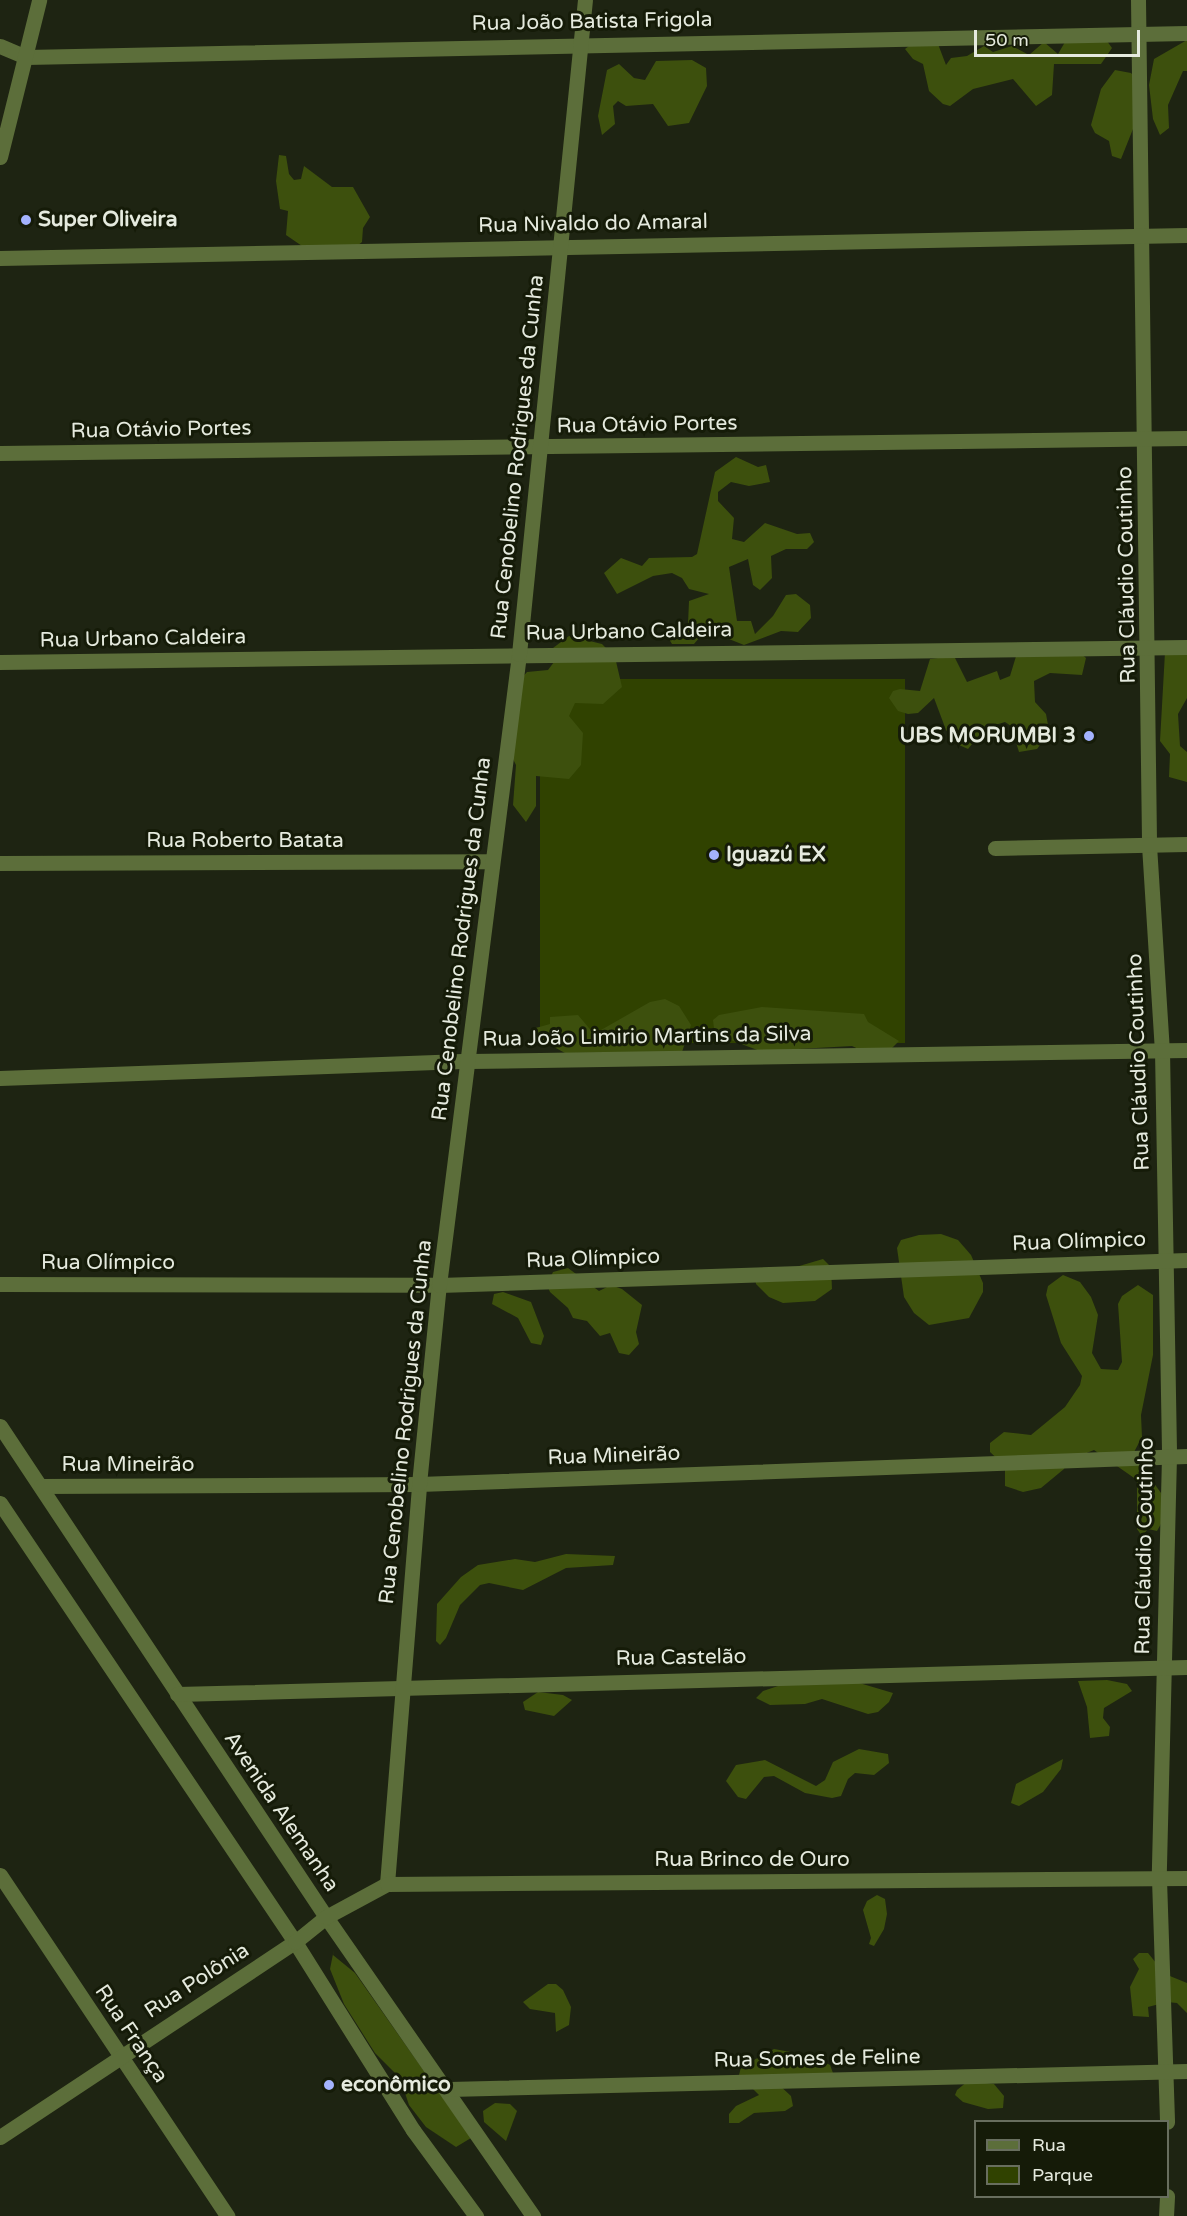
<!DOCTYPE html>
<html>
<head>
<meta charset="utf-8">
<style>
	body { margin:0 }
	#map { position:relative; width:1187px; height:2216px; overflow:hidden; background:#1e2412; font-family:"Varela Round",sans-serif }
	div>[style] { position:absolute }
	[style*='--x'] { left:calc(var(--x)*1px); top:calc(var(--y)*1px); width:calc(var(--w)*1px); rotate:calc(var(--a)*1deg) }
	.green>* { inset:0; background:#304200; transform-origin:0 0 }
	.forest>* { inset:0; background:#3d500d }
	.street>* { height:15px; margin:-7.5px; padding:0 7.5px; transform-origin:7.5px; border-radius:7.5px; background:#5c6e3a }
	.dots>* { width:16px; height:16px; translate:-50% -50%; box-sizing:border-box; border:3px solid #151b08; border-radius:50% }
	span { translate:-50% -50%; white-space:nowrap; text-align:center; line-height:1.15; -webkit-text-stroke:6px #151b08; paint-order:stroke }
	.street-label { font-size:21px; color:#e5eade }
	.poi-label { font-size:21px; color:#e5eade; font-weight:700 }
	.left { translate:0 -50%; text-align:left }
	.right { translate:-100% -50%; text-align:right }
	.legend { position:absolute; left:974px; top:2120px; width:195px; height:78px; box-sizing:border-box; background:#151b08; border:2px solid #686e5e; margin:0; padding:8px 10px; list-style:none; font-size:18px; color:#e5eade }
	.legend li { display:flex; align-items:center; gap:12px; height:30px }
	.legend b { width:30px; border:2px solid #686e5e }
	.scale { position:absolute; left:974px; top:30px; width:166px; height:27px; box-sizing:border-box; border:3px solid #e5eade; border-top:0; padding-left:8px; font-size:18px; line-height:21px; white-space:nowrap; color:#e5eade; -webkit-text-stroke:4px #151b08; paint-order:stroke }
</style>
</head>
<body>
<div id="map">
	<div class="green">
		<div style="left:540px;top:679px;width:365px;height:364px"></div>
	</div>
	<div class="forest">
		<div style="clip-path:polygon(1187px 40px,1187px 71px,1183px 71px,1168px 105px,1169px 128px,1160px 135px,1153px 119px,1149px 85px,1154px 59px)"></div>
		<div style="clip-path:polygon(1107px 41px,1112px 48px,1101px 64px,1054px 64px,1052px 95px,1036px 106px,1013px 79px,973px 89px,950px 106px,943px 104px,929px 91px,923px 64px,913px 59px,905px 49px,913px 43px,938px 44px,946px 65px,951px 58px,967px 56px,984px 46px,993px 52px,1012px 46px,1029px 55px,1044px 42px,1058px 54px,1065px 42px)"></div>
		<div style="clip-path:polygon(692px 60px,706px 68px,707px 86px,689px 123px,668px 126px,653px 104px,626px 106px,618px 101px,613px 106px,615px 124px,602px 135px,598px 116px,607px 70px,619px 64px,634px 78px,645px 80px,656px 61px)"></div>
		<div style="clip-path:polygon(1115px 70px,1131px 73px,1136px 79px,1133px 129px,1121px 159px,1112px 156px,1109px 141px,1095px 133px,1091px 125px,1101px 89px)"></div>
		<div style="clip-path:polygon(279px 155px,286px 156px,289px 174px,294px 180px,301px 179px,304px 166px,332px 187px,353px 187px,370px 217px,363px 228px,362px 242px,357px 246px,302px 246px,286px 235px,288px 211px,280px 209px,276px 181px)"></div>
		<div style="clip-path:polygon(736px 457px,758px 467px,766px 465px,770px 482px,749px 486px,731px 482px,718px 492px,718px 501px,734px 518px,732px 539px,744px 542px,765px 523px,797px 534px,810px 533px,814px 542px,807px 549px,786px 549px,771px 556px,772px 578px,760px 590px,753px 585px,748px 559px,729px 567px,737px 621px,751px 621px,755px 634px,773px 616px,786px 595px,796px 594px,810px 605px,811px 618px,798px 632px,781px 631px,744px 645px,719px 635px,718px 628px,711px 624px,694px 644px,672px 644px,666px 634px,674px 626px,688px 624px,689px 601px,709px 594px,689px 589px,682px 578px,672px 573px,653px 576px,617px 594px,604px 573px,621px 558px,642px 566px,649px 558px,692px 557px,697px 554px,715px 472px)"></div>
		<div style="clip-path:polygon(569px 636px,602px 644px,615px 657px,622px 687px,603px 704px,575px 703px,569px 716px,583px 733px,581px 765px,569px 779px,536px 776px,536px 806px,526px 822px,513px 805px,516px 765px,512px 757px,519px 681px,527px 672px,548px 670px,554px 662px,553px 648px)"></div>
		<div style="clip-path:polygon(1078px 651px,1086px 658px,1082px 675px,1050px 673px,1034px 681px,1035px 702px,1046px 714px,1048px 725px,1048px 735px,1037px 749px,1019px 752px,1011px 726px,1005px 722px,985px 728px,968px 749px,959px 745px,946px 730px,934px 698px,918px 713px,908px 714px,898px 711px,889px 698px,893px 691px,900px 689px,920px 691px,930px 659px,954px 656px,967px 682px,997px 671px,1000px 680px,1010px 676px,1017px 653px)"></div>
		<div style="clip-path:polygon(1165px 652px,1187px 654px,1187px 698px,1178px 714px,1180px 746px,1187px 752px,1187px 782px,1169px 777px,1170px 754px,1160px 741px)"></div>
		<div style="clip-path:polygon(665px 999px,679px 1006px,691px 1025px,682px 1052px,565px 1053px,541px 1040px,532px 1029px,550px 1024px,550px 1017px,578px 1015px,594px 1034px,650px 1002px)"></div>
		<div style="clip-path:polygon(762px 1007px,864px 1014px,868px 1022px,899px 1041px,889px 1051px,869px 1054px,852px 1046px,760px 1051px,720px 1036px,714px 1028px,713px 1020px,719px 1015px)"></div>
		<div style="clip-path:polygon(941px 1234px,958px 1240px,971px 1255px,983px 1283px,983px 1292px,969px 1318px,929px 1325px,914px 1313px,904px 1297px,897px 1248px,901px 1240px,919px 1235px)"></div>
		<div style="clip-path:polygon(823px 1259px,831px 1267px,832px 1289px,815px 1301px,783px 1303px,769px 1297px,756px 1284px,755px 1279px)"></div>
		<div style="clip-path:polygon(568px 1268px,599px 1291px,611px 1285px,622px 1289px,642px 1305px,636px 1332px,639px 1344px,629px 1355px,619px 1353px,610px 1333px,600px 1336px,587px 1321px,573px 1318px,568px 1308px,550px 1292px,547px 1285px,553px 1272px)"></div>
		<div style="clip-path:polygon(1063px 1275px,1080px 1282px,1091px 1297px,1098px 1315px,1092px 1353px,1101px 1369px,1118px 1370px,1122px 1362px,1118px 1304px,1122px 1296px,1138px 1285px,1153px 1295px,1153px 1355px,1141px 1415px,1142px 1437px,1133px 1454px,1161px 1493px,1162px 1522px,1157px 1531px,1148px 1529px,1142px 1536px,1137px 1529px,1137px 1480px,1094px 1450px,1067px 1461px,1064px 1469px,1041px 1488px,1023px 1492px,1005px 1486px,1005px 1466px,990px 1452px,990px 1443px,1004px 1432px,1031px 1435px,1065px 1407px,1080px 1385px,1082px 1376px,1061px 1343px,1046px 1295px,1048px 1286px)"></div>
		<div style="clip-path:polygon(503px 1292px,531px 1302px,544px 1336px,541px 1345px,531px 1343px,518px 1318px,492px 1304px,494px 1294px)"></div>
		<div style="clip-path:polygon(566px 1554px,615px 1556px,613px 1565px,566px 1568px,523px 1590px,489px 1583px,480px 1585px,460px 1605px,446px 1638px,440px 1645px,436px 1641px,437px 1604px,461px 1577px,478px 1565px,515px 1559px,535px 1562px)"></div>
		<div style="clip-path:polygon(1107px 1680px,1127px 1684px,1132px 1691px,1104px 1708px,1103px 1718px,1110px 1727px,1109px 1736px,1090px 1738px,1087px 1707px,1078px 1681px)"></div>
		<div style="clip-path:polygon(856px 1682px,893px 1693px,889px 1702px,878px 1712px,868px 1714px,822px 1699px,805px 1704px,770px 1705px,756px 1698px,763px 1691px,784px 1684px)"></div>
		<div style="clip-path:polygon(538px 1692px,563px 1695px,572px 1700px,554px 1716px,525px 1710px,523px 1702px)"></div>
		<div style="clip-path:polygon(859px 1749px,888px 1754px,889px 1763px,874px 1775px,855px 1773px,848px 1779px,841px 1796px,832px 1798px,805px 1793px,774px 1776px,764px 1777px,746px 1799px,738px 1797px,726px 1781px,736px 1765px,765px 1760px,816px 1786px,825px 1780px,833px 1762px)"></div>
		<div style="clip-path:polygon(1063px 1759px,1061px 1769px,1043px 1792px,1019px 1806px,1011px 1803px,1016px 1784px)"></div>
		<div style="clip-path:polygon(877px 1895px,885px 1899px,887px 1914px,884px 1929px,874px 1946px,869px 1944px,871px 1938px,863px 1910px,867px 1901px)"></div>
		<div style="clip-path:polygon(334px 1949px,333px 1955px,355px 1973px,471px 2138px,456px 2147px,426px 2127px,409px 2105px,400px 2078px,375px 2053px,344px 2004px,330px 1969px)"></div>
		<div style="clip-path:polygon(1139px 1953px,1148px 1953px,1165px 1974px,1187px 1983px,1187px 2013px,1177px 2003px,1167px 2002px,1148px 2007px,1149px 2017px,1133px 2016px,1130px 1987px,1139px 1969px,1133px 1959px)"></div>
		<div style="clip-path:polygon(548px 1984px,556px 1984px,563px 1990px,571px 2007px,569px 2025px,556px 2032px,555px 2013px,530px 2009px,523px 2002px)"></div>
		<div style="clip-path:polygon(774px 2049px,813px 2056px,830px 2065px,833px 2073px,777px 2083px,791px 2096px,793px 2106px,785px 2111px,754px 2113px,739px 2123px,729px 2123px,729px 2114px,736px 2106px,759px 2095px,739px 2075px,741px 2067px)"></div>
		<div style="clip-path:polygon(968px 2081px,994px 2084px,1004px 2096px,1003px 2108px,988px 2109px,963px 2102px,955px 2095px,957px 2090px)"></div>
		<div style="clip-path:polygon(495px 2103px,510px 2104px,517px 2111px,506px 2141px,484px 2122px,483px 2111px)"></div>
	</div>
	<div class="street">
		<div style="--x:1138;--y:0;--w:845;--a:89.25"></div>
		<div style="--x:1149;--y:845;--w:205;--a:86.4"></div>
		<div style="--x:1162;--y:1050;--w:406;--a:89"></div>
		<div style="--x:1169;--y:1456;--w:423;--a:91.4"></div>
		<div style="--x:1159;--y:1879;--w:243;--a:88.1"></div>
		<div style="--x:0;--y:46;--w:28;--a:23"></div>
		<div style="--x:26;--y:57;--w:1161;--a:-1.18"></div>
		<div style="--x:0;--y:157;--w:162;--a:-76"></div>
		<div style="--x:0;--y:258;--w:1187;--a:-1.11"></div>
		<div style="--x:0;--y:453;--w:1187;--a:-0.72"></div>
		<div style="--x:0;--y:662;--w:1187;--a:-0.72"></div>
		<div style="--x:995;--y:848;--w:192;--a:-1.2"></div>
		<div style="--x:0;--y:863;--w:491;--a:-0.2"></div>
		<div style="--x:0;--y:1078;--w:469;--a:-2.1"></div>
		<div style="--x:469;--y:1061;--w:718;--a:-0.88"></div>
		<div style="--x:0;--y:1284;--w:439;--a:0.1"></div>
		<div style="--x:439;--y:1285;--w:748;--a:-1.91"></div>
		<div style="--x:0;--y:1426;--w:589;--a:56.42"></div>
		<div style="--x:326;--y:1917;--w:364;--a:55.3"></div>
		<div style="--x:41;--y:1486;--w:378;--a:-0.3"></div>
		<div style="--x:419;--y:1484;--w:769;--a:-2.09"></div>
		<div style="--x:0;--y:1503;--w:529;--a:56.1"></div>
		<div style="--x:295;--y:1942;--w:222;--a:57.9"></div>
		<div style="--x:413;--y:2130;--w:107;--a:53.8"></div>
		<div style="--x:177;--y:1694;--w:1010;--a:-1.53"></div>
		<div style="--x:0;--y:1875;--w:410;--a:56.3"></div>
		<div style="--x:387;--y:1884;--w:401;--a:-85.4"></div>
		<div style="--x:419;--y:1484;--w:200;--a:-84.3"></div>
		<div style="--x:439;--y:1285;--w:636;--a:-82.77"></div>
		<div style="--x:519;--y:654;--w:657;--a:-84.24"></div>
		<div style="--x:449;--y:2089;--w:738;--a:-1.4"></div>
		<div style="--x:0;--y:2137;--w:354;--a:-33.5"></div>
		<div style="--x:295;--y:1942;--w:40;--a:-39"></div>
		<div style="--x:326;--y:1917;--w:69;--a:-28.4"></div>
		<div style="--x:387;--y:1884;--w:800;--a:-0.43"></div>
		<div style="--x:1166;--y:2216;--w:20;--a:-87"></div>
	</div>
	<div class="dots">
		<div style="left:26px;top:220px;background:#a3b2fd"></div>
		<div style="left:1089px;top:736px;background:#a3b2fd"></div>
		<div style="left:714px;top:855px;background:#a3b2fd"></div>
		<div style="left:329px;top:2085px;background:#a3b2fd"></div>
	</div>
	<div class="street-label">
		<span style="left:592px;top:22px;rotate:-1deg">Rua João Batista Frigola</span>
		<span style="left:593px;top:224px;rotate:-1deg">Rua Nivaldo do Amaral</span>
		<span style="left:647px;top:425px;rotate:-1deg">Rua Otávio Portes</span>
		<span style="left:161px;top:430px;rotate:-1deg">Rua Otávio Portes</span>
		<span style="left:518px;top:457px;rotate:-84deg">Rua Cenobelino Rodrigues da Cunha</span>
		<span style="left:1127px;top:575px;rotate:-91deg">Rua Cláudio Coutinho</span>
		<span style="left:629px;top:632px;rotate:-1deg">Rua Urbano Caldeira</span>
		<span style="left:143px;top:639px;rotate:-1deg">Rua Urbano Caldeira</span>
		<span style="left:245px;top:841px">Rua Roberto Batata</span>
		<span style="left:462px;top:939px;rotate:-83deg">Rua Cenobelino Rodrigues da Cunha</span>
		<span style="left:647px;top:1037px;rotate:-1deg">Rua João Limirio Martins da Silva</span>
		<span style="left:1139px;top:1062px;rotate:-92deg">Rua Cláudio Coutinho</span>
		<span style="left:1079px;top:1242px;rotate:-2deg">Rua Olímpico</span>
		<span style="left:593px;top:1259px;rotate:-2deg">Rua Olímpico</span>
		<span style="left:108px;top:1263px">Rua Olímpico</span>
		<span style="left:406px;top:1422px;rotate:-84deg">Rua Cenobelino Rodrigues da Cunha</span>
		<span style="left:614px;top:1456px;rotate:-2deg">Rua Mineirão</span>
		<span style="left:128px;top:1465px">Rua Mineirão</span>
		<span style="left:1145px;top:1546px;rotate:-89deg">Rua Cláudio Coutinho</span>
		<span style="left:681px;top:1658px;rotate:-1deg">Rua Castelão</span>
		<span style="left:281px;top:1812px;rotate:56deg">Avenida Alemanha</span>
		<span style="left:752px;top:1860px">Rua Brinco de Ouro</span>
		<span style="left:197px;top:1981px;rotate:-33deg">Rua Polônia</span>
		<span style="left:131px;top:2034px;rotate:56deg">Rua França</span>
		<span style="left:817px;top:2059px;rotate:-1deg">Rua Somes de Feline</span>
	</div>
	<div class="poi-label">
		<span class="left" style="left:38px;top:220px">Super Oliveira</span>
		<span class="right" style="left:1076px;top:736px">UBS MORUMBI 3</span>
		<span class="left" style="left:726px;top:855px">Iguazú EX</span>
		<span class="left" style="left:341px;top:2085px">econômico</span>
	</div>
	<ul class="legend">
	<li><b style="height:8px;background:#5c6e3a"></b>Rua</li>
	<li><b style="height:16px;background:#304200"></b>Parque</li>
	</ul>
	<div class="scale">50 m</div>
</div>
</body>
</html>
